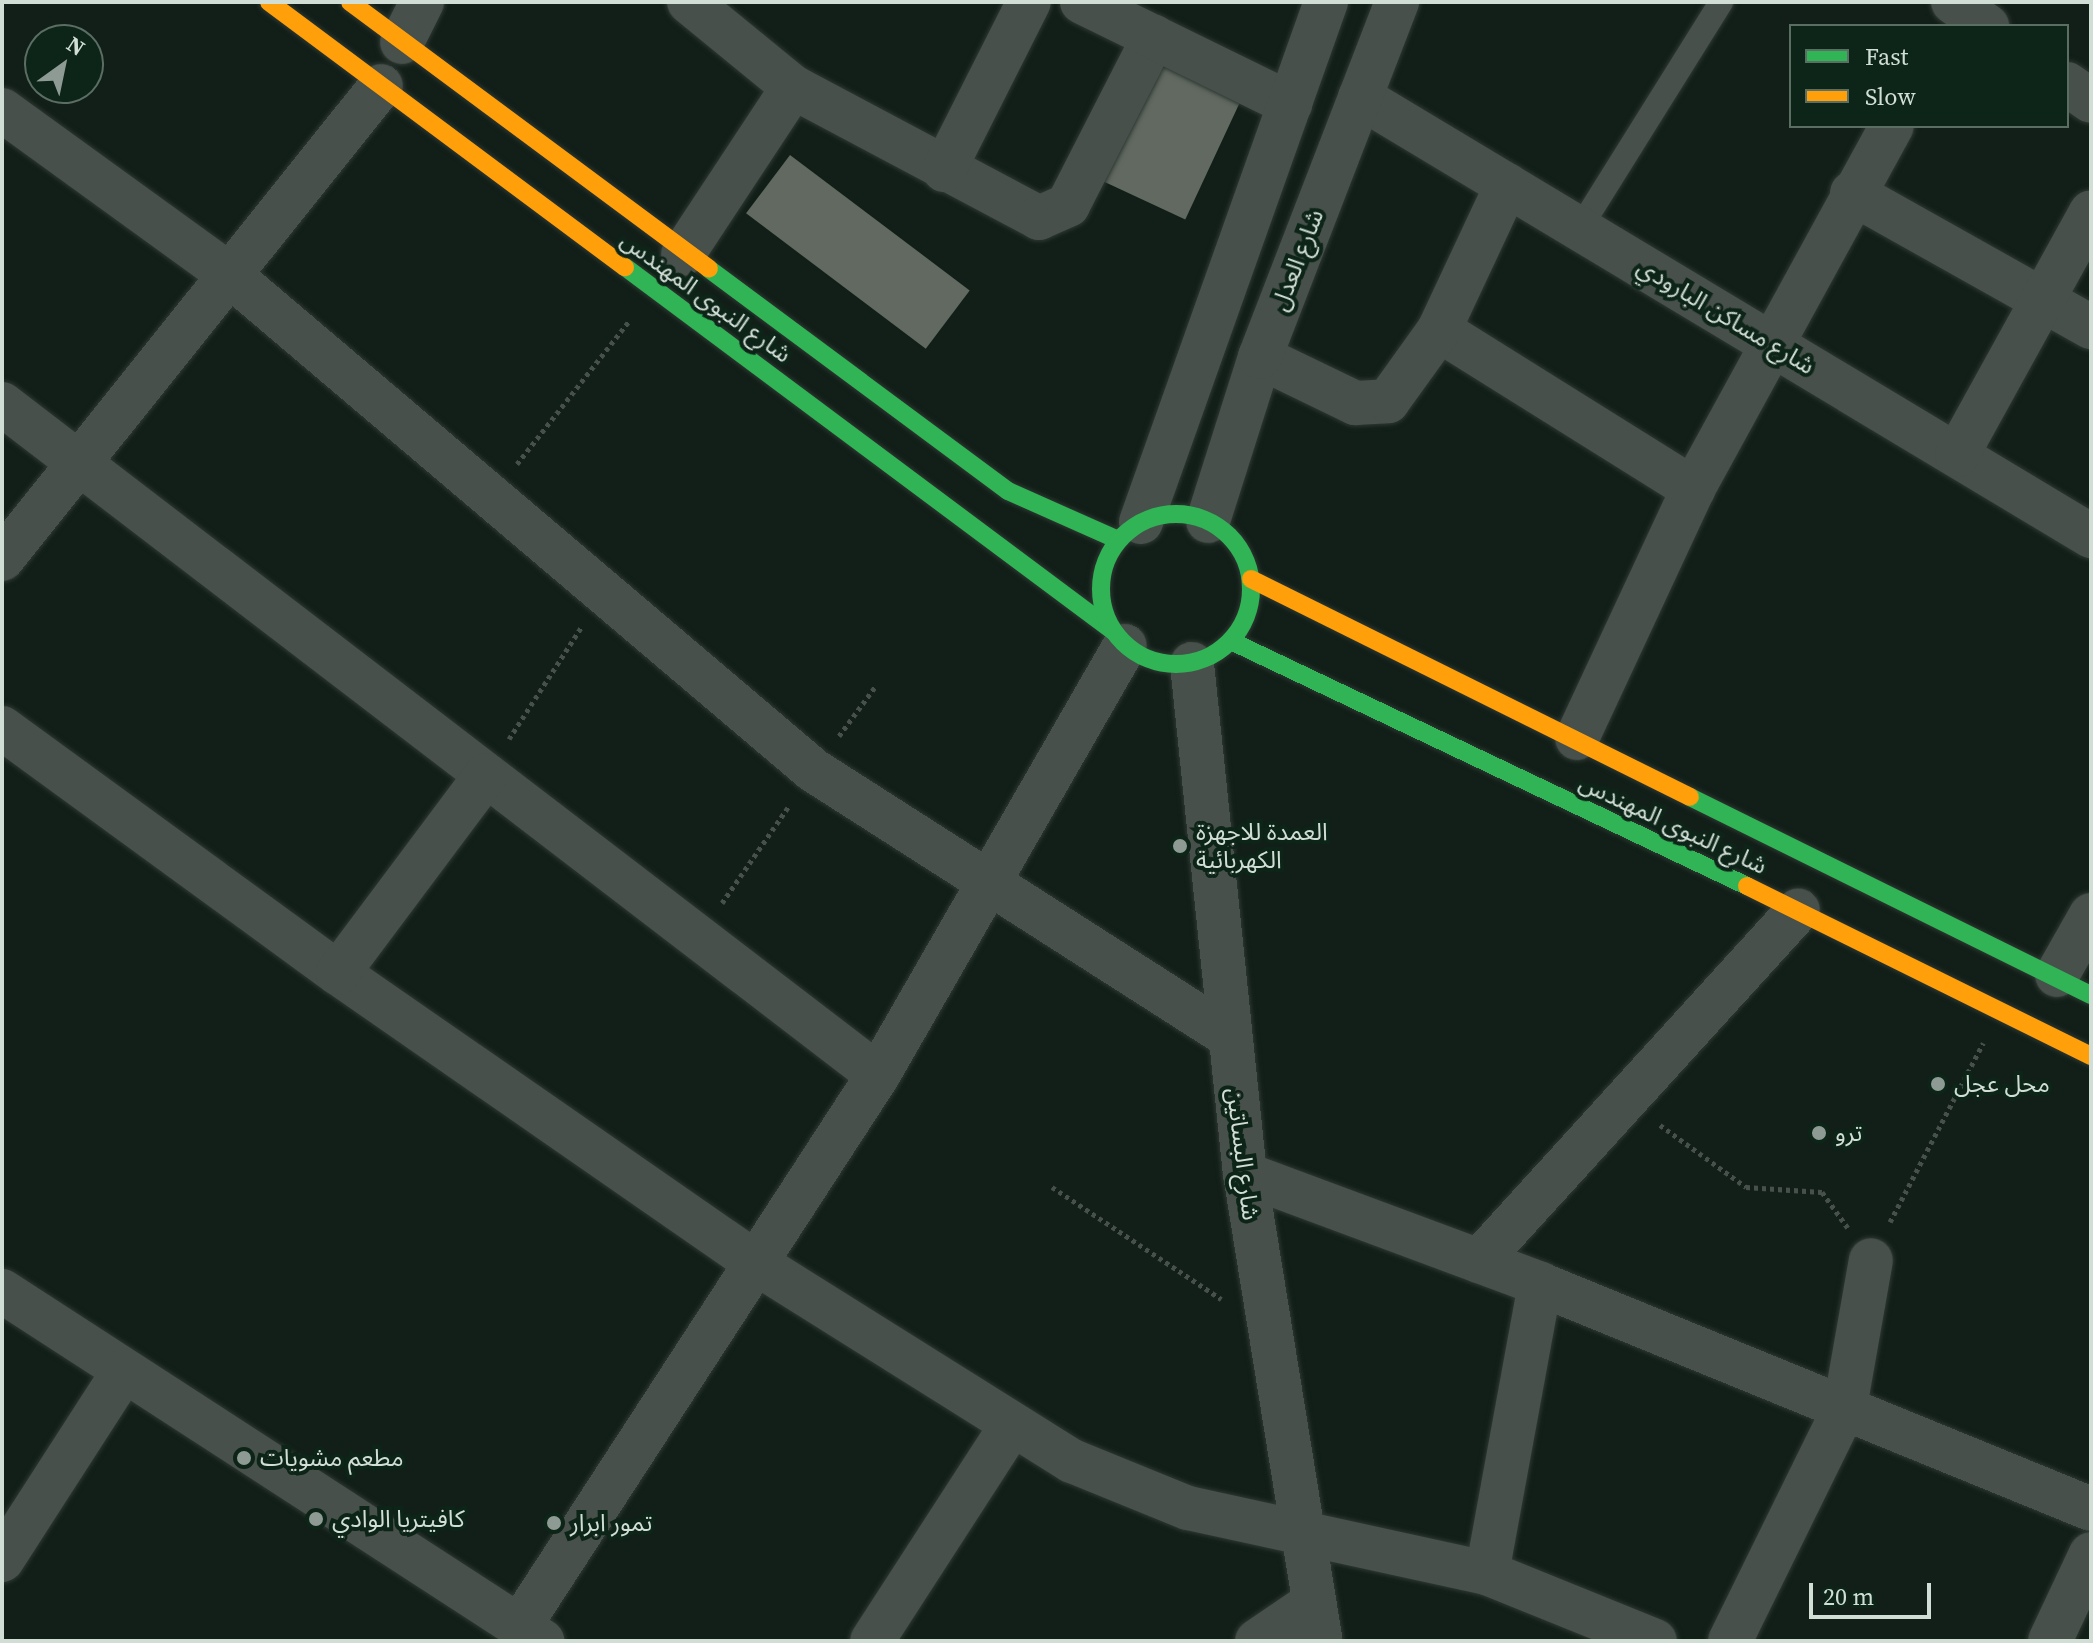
<!DOCTYPE html>
<html>
<head>
<meta charset="utf-8">
<style>
	body { margin:0 }
	#map { position:relative; width:2093px; height:1643px; overflow:hidden; background:#121f18; font-family:"Source Serif 4","Noto Sans Arabic",serif }
	div>[style] { position:absolute }
	[style*='--x'] { left:calc(var(--x)*1px); top:calc(var(--y)*1px); width:calc(var(--w)*1px); rotate:calc(var(--a)*1deg) }
	.building>* { inset:0; background:#616961; transform-origin:0 0 }
	.path>* { height:5px; margin-top:-2.5px; transform-origin:0; background:repeating-linear-gradient(90deg,#48504c 0 4px,transparent 0 8px) }
	.roads { filter:drop-shadow(0 0 2px #2e3832) drop-shadow(0 0 2px #2e3832) }
	.lane>* { height:24px; margin:-12px; padding:0 12px; transform-origin:12px; border-radius:12px; background:#47504a }
	.street>* { height:44px; margin:-22px; padding:0 22px; transform-origin:22px; border-radius:22px; background:#47504a }
	.fast>* { height:18px; margin:-9px; padding:0 9px; transform-origin:9px; border-radius:9px; background:#30b455 }
	.fast>.ring { margin:-9px; padding:0; box-sizing:content-box; background:none; border:18px solid #30b455; border-radius:50% }
	.slow>* { height:18px; margin:-9px; padding:0 9px; transform-origin:9px; border-radius:9px; background:#ff9f0a }
	.dots>* { width:22px; height:22px; translate:-50% -50%; box-sizing:border-box; border:4px solid #0d2418; border-radius:50% }
	span { translate:-50% -50%; white-space:nowrap; text-align:center; line-height:1.15; -webkit-text-stroke:8px #0d2418; paint-order:stroke }
	.street-label { font-size:24px; color:#d1ded6 }
	.poi-label { font-size:24px; color:#d1ded6 }
	.left { translate:0 -50%; text-align:left }
	.frame { position:absolute; inset:0; border:4px solid #d1ded6; pointer-events:none }
	.legend { position:absolute; left:1789px; top:24px; width:280px; height:104px; box-sizing:border-box; background:#0d2418; border:2px solid #5b6e64; margin:0; padding:10px 14px; list-style:none; font-size:24px; color:#d1ded6 }
	.legend li { display:flex; align-items:center; gap:16px; height:40px }
	.legend b { width:40px; border:2px solid #5b6e64 }
	.north { position:absolute; left:24px; top:24px; width:80px; height:80px; box-sizing:border-box; background:#0d2418; border:2px solid #5b6e64; border-radius:50%; rotate:33deg; font-size:22px; font-weight:700; line-height:32px; text-align:center; color:#d1ded6 }
	.north::after { content:''; display:block; margin:auto; width:28px; height:36px; background:#8e9b94; clip-path:polygon(50% 0,100% 100%,50% 72%,0 100%) }
	.scale { position:absolute; left:1809px; top:1583px; width:122px; height:36px; box-sizing:border-box; border:4px solid #d1ded6; border-top:0; padding-left:10px; font-size:24px; line-height:28px; white-space:nowrap; color:#d1ded6; -webkit-text-stroke:6px #0d2418; paint-order:stroke }
</style>
</head>
<body>
<div id="map">
	<div class="building">
		<div style="left:1157px;top:53px;width:96px;height:139px;rotate:25deg"></div>
		<div style="left:790px;top:155px;width:225px;height:73px;rotate:37deg"></div>
	</div>
	<div class="path">
		<div style="--x:517;--y:464;--w:182;--a:-51.9"></div>
		<div style="--x:839;--y:736;--w:61;--a:-53.7"></div>
		<div style="--x:509;--y:739;--w:135;--a:-57.1"></div>
		<div style="--x:722;--y:903;--w:118;--a:-55.4"></div>
		<div style="--x:1660;--y:1125;--w:106;--a:35.8"></div>
		<div style="--x:1746;--y:1187;--w:76;--a:3.8"></div>
		<div style="--x:1822;--y:1192;--w:44;--a:54.2"></div>
		<div style="--x:1052;--y:1187;--w:203;--a:33.5"></div>
		<div style="--x:1890;--y:1222;--w:202;--a:-62.5"></div>
	</div>
	<div class="roads">
		<div class="lane">
			<div style="--x:1580;--y:228;--w:266;--a:-58"></div>
		</div>
		<div class="street">
			<div style="--x:689;--y:2;--w:134;--a:39.3"></div>
			<div style="--x:793;--y:87;--w:279;--a:28"></div>
			<div style="--x:1039;--y:218;--w:32;--a:-24"></div>
			<div style="--x:1068;--y:205;--w:189;--a:-62.9"></div>
			<div style="--x:1082;--y:2;--w:232;--a:26.1"></div>
			<div style="--x:1953;--y:2;--w:42;--a:35.2"></div>
			<div style="--x:402;--y:42;--w:45;--a:-63.4"></div>
			<div style="--x:2067;--y:84;--w:29;--a:35"></div>
			<div style="--x:1360;--y:97;--w:853;--a:30.99"></div>
			<div style="--x:2;--y:110;--w:283;--a:35.9"></div>
			<div style="--x:231;--y:276;--w:763;--a:40.32"></div>
			<div style="--x:813;--y:770;--w:494;--a:32.6"></div>
			<div style="--x:944;--y:170;--w:188;--a:-63.2"></div>
			<div style="--x:1852;--y:193;--w:274;--a:29.3"></div>
			<div style="--x:683;--y:254;--w:200;--a:-56.6"></div>
			<div style="--x:1439;--y:330;--w:300;--a:32"></div>
			<div style="--x:1260;--y:357;--w:106;--a:25.8"></div>
			<div style="--x:1355;--y:403;--w:33;--a:-3"></div>
			<div style="--x:1388;--y:401;--w:87;--a:-54.3"></div>
			<div style="--x:1439;--y:330;--w:160;--a:-64.9"></div>
			<div style="--x:2;--y:404;--w:1103;--a:37.45"></div>
			<div style="--x:1957;--y:455;--w:277;--a:-61.1"></div>
			<div style="--x:1208;--y:521;--w:172;--a:-72.4"></div>
			<div style="--x:1260;--y:357;--w:381;--a:-68.9"></div>
			<div style="--x:1141;--y:522;--w:552;--a:-70.42"></div>
			<div style="--x:2;--y:559;--w:606;--a:-51.3"></div>
			<div style="--x:1192;--y:664;--w:513;--a:84.07"></div>
			<div style="--x:1245;--y:1174;--w:473;--a:80.8"></div>
			<div style="--x:2;--y:728;--w:416;--a:36.1"></div>
			<div style="--x:338;--y:973;--w:509;--a:34.75"></div>
			<div style="--x:756;--y:1263;--w:373;--a:32.1"></div>
			<div style="--x:1072;--y:1461;--w:125;--a:22.1"></div>
			<div style="--x:1188;--y:1508;--w:306;--a:12.3"></div>
			<div style="--x:1487;--y:1573;--w:181;--a:22"></div>
			<div style="--x:1577;--y:738;--w:275;--a:-65"></div>
			<div style="--x:1693;--y:489;--w:414;--a:-61.3"></div>
			<div style="--x:338;--y:973;--w:247;--a:-53.2"></div>
			<div style="--x:2057;--y:975;--w:69;--a:-60.5"></div>
			<div style="--x:1245;--y:1174;--w:315;--a:20.4"></div>
			<div style="--x:1540;--y:1284;--w:595;--a:22.21"></div>
			<div style="--x:1479;--y:1261;--w:474;--a:-47.7"></div>
			<div style="--x:2;--y:1291;--w:644;--a:32.95"></div>
			<div style="--x:2;--y:1560;--w:225;--a:-57.2"></div>
			<div style="--x:1487;--y:1573;--w:294;--a:-79.6"></div>
			<div style="--x:519;--y:1627;--w:658;--a:-56.96"></div>
			<div style="--x:878;--y:1075;--w:495;--a:-60.1"></div>
			<div style="--x:872;--y:1641;--w:256;--a:-57.1"></div>
			<div style="--x:1257;--y:1641;--w:68;--a:-34.2"></div>
			<div style="--x:1730;--y:1641;--w:261;--a:-63.8"></div>
			<div style="--x:1845;--y:1407;--w:149;--a:-80"></div>
			<div style="--x:2050;--y:1641;--w:96;--a:-64.8"></div>
		</div>
		<div class="fast">
			<div style="--x:625;--y:267;--w:609;--a:36.72"></div>
			<div style="--x:709;--y:269;--w:372;--a:36.6"></div>
			<div style="--x:1008;--y:491;--w:120;--a:24"></div>
			<div class="ring" style="left:1101px;top:514px;width:132px;height:132px"></div>
			<div style="--x:1231;--y:641;--w:571;--a:25.4"></div>
			<div style="--x:1690;--y:797;--w:447;--a:26.3"></div>
		</div>
		<div class="slow">
			<div style="--x:269;--y:2;--w:444;--a:36.7"></div>
			<div style="--x:350;--y:2;--w:447;--a:36.6"></div>
			<div style="--x:1251;--y:579;--w:490;--a:26.4"></div>
			<div style="--x:1747;--y:886;--w:384;--a:26.3"></div>
		</div>
	</div>
	<div class="dots">
		<div style="left:1180px;top:846px;background:#8e9b94"></div>
		<div style="left:1938px;top:1084px;background:#8e9b94"></div>
		<div style="left:1819px;top:1133px;background:#8e9b94"></div>
		<div style="left:244px;top:1458px;background:#8e9b94"></div>
		<div style="left:316px;top:1519px;background:#8e9b94"></div>
		<div style="left:554px;top:1523px;background:#8e9b94"></div>
	</div>
	<div class="street-label">
		<span style="left:1297px;top:260px;rotate:-69deg">شارع العدل</span>
		<span style="left:706px;top:297px;rotate:36deg">شارع النبوى المهندس</span>
		<span style="left:1726px;top:316px;rotate:31deg">شارع مساكن البارودي</span>
		<span style="left:1673px;top:824px;rotate:25deg">شارع النبوى المهندس</span>
		<span style="left:1243px;top:1154px;rotate:83deg">شارع البساتين</span>
	</div>
	<div class="poi-label">
		<span class="left" style="left:1196px;top:846px">العمدة للاجهزة<br>الكهربائية</span>
		<span class="left" style="left:1954px;top:1084px">محل عجل</span>
		<span class="left" style="left:1835px;top:1133px">ترو</span>
		<span class="left" style="left:260px;top:1458px">مطعم مشويات</span>
		<span class="left" style="left:332px;top:1519px">كافيتريا الوادي</span>
		<span class="left" style="left:570px;top:1523px">تمور ابرار</span>
	</div>
	<div class="frame"></div>
	<ul class="legend">
	<li><b style="height:10px;background:#30b455"></b>Fast</li>
	<li><b style="height:10px;background:#ff9f0a"></b>Slow</li>
	</ul>
	<div class="north">N</div>
	<div class="scale">20 m</div>
</div>
</body>
</html>
